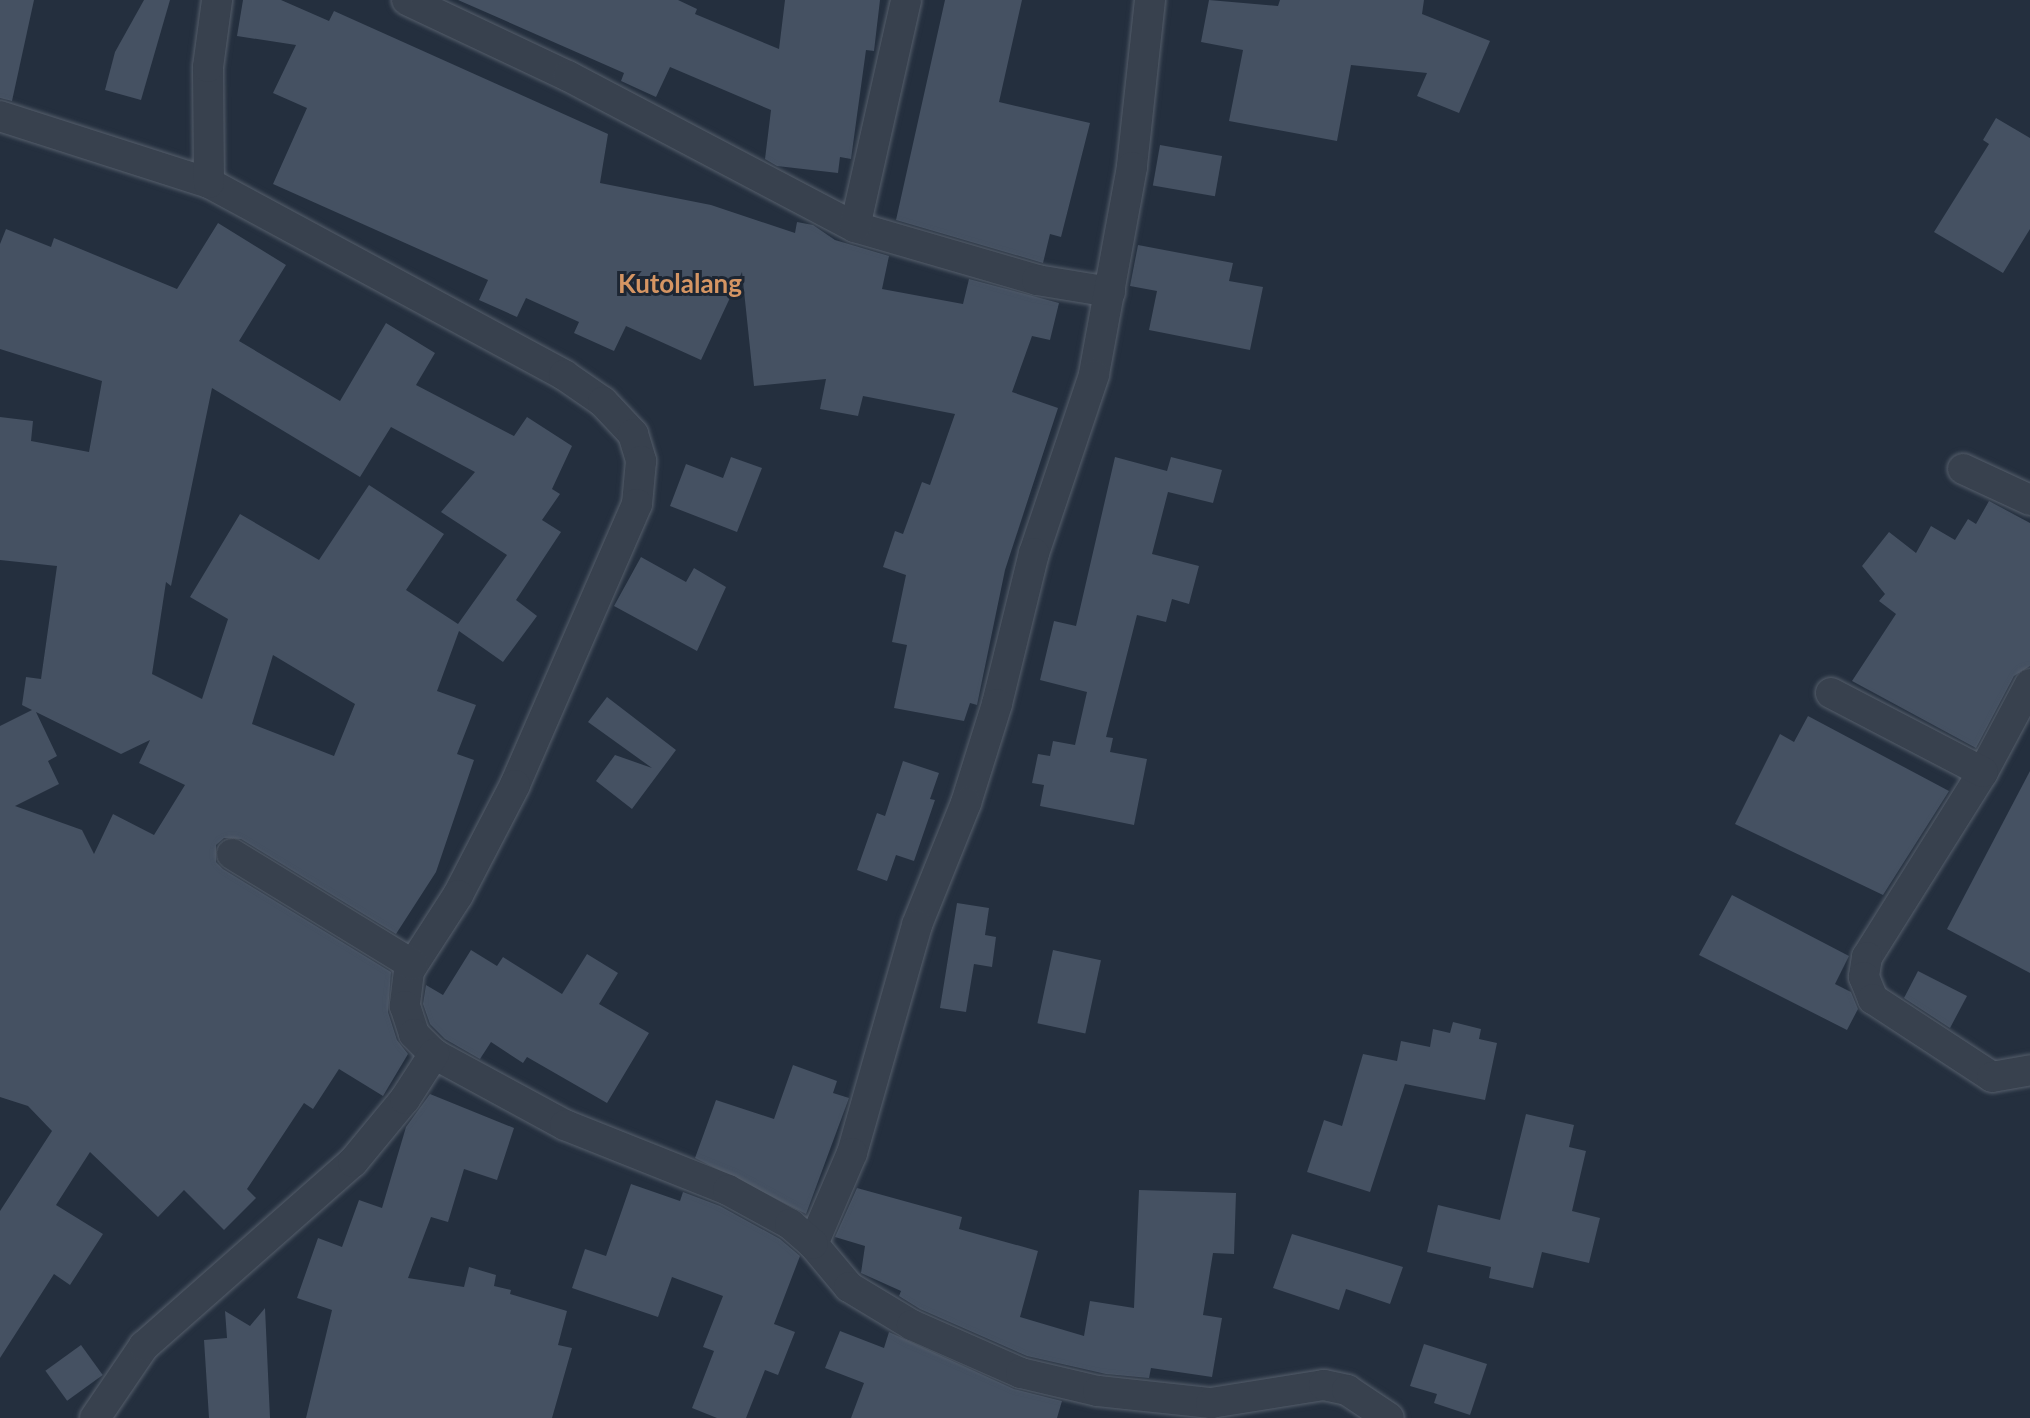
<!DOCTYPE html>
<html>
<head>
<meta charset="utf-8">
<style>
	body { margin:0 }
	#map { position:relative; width:2030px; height:1418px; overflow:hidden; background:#242f3e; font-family:Lato,sans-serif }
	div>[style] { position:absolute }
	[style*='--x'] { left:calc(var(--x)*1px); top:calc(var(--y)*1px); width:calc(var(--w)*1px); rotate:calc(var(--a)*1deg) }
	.building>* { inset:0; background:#455162; transform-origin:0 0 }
	.roads { filter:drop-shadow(0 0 2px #565f6c) drop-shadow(0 0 2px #565f6c) }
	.street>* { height:30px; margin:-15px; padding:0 15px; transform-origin:15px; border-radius:15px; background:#38414e }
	span { translate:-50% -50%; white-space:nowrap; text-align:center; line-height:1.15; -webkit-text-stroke:6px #1d2633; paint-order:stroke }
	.quarter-label { font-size:26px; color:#d59563; font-weight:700 }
</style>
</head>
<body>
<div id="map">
	<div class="building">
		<div style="clip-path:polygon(0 0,34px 0,12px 101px,0 98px)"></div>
		<div style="clip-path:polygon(144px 0,170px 0,141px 100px,105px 90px,115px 52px)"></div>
		<div style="clip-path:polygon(243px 0,281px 0,329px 21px,334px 11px,608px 134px,600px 183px,711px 205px,795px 233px,797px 222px,813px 225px,835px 240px,889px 256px,882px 289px,963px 304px,969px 279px,1059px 303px,1050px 340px,1032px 336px,1012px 392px,1058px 408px,1005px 570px,977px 705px,970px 703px,964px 721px,894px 708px,907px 645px,892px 642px,906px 575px,883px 567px,895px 531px,903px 534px,922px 482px,930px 485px,955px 414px,863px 396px,858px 416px,820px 409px,826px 379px,754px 386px,742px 272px,701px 360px,626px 326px,614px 351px,574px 333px,579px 322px,526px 298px,517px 317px,479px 300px,488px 280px,273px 184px,307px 108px,273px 93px,296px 45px,237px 36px)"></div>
		<div style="clip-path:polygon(458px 0,678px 0,697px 9px,695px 14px,779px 49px,785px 0,880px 0,874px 51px,866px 50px,851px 159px,840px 157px,838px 173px,777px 166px,765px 159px,771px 110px,670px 67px,656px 97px,621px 81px,624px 73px)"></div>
		<div style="clip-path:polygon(945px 0,1022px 0,999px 102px,1090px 123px,1061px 237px,1050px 234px,1043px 263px,896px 220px)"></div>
		<div style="clip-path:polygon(1209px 0,1278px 6px,1280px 0,1424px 0,1422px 14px,1490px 41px,1459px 113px,1417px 96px,1427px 73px,1351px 65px,1337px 141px,1229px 121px,1243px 50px,1201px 42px)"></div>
		<div style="clip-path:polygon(1996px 118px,2030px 138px,2030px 229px,2003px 273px,1934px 232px,1989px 144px,1983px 140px)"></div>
		<div style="left:1160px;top:145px;width:63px;height:41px;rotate:10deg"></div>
		<div style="clip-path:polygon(evenodd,218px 223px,286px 265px,239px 341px,340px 401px,386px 323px,435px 353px,416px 385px,514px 436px,527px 417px,572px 446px,552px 489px,560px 494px,542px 520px,561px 532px,516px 600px,537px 616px,503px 662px,459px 631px,437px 691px,476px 705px,457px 754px,474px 760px,436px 872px,396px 934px,241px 839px,224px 838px,216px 845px,216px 862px,223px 869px,391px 972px,388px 1012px,397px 1040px,408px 1054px,383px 1096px,339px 1069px,313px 1109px,304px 1103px,247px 1189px,256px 1198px,224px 1230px,184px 1190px,158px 1217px,90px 1152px,56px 1205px,103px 1234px,70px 1285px,54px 1274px,0 1358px,0 1211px,52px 1131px,28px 1106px,0 1097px,0 726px,32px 710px,22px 705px,26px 677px,41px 679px,57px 566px,0 560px,0 417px,33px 421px,31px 441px,89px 452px,102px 381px,0 349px,0 244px,6px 229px,51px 247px,54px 238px,177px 289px,218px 223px,212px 388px,360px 477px,391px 427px,475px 472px,441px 512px,507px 555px,458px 624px,406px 590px,444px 534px,369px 485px,319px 560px,240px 514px,190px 597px,228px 619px,202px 699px,152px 674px,166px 582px,171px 586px,212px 388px,218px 223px,273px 655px,355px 704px,334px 756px,252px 724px,273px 655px,218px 223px,36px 712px,121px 754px,150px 740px,139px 763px,185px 785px,154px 835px,113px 814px,94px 854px,82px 830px,15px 806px,59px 784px,48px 761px,57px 756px,36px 712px)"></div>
		<div style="clip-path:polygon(1138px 245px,1233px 263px,1229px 281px,1263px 287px,1250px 350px,1149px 330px,1157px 291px,1130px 286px)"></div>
		<div style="clip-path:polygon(731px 457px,762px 468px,737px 532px,670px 506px,686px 464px,723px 478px)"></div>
		<div style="clip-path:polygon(1115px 457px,1167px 471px,1171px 457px,1222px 470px,1213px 503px,1168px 492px,1152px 554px,1199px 566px,1189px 604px,1172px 599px,1166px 622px,1137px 615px,1106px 737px,1113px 738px,1110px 752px,1147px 759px,1134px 825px,1040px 806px,1044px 785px,1032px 783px,1038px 754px,1050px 756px,1053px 741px,1075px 745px,1087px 692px,1040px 680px,1054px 621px,1076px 626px)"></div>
		<div style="clip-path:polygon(1989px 501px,2030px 523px,2030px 666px,2014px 676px,1976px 748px,1852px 681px,1896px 614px,1879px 601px,1885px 594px,1862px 566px,1889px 532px,1916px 553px,1931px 526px,1955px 540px,1968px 519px,1976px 524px)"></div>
		<div style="clip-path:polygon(641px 557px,686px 582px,694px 568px,726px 587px,697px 651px,614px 606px)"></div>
		<div style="clip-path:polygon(607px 697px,676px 750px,632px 809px,596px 781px,615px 755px,652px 768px,588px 722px)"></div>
		<div style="clip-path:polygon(1808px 716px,1949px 791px,1883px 895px,1735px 824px,1780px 734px,1794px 742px)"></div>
		<div style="clip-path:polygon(903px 761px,939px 773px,930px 799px,935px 800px,914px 861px,896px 855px,887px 881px,857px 870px,877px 813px,885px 816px)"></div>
		<div style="clip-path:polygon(2030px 771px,2030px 973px,1947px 929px)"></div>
		<div style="clip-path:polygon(1732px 895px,1849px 956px,1835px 984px,1851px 992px,1858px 1009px,1847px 1030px,1699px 955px)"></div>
		<div style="clip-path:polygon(957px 903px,989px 908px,985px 935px,996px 937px,992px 967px,974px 964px,966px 1012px,940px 1008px)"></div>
		<div style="clip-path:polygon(471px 950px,497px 966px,503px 957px,562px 994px,587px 954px,618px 973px,599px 1004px,649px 1033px,607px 1103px,527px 1057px,523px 1063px,491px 1042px,480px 1059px,445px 1039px,430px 1024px,423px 1004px,426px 985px,443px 995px)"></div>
		<div style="left:1053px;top:950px;width:49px;height:75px;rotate:12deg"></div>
		<div style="clip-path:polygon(1918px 971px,1967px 996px,1950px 1028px,1904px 998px)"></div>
		<div style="clip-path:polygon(1453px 1022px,1481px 1029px,1479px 1039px,1497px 1043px,1485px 1100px,1405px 1084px,1370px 1192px,1307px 1172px,1324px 1120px,1342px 1126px,1363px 1054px,1397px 1061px,1401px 1041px,1430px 1047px,1433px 1029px,1450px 1033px)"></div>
		<div style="clip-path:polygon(793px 1065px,837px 1081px,833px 1093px,849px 1098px,806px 1214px,695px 1158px,716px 1100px,774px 1119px)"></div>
		<div style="clip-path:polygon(430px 1094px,514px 1128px,497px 1180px,464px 1169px,448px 1222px,431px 1217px,408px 1278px,464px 1287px,469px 1267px,496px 1275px,494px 1286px,511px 1290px,510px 1294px,567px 1311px,558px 1345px,572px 1348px,552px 1418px,306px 1418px,332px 1310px,297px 1298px,318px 1238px,342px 1247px,359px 1200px,382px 1208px,406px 1127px)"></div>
		<div style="clip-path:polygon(1526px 1114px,1574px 1125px,1569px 1147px,1586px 1151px,1572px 1211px,1600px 1218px,1589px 1263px,1542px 1252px,1533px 1288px,1489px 1278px,1491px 1267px,1427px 1252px,1438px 1205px,1500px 1220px)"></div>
		<div style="clip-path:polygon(631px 1184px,680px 1201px,683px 1192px,720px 1206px,780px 1239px,800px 1256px,774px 1324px,795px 1332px,778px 1375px,765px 1370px,746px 1418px,717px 1418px,692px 1408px,714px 1351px,703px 1347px,723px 1296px,672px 1277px,658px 1317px,572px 1288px,585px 1249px,606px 1256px)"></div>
		<div style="clip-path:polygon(857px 1188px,962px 1217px,959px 1229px,1038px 1251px,1020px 1317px,1084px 1336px,1090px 1301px,1134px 1308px,1139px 1190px,1236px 1193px,1234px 1254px,1213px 1253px,1203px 1315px,1222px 1318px,1212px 1377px,1151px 1368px,1149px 1378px,1106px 1374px,1027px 1356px,920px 1309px,899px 1296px,901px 1291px,861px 1273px,865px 1246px,835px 1237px)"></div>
		<div style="clip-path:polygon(1292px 1234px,1403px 1267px,1390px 1304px,1346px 1289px,1339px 1310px,1273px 1288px)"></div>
		<div style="clip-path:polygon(265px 1308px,270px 1418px,209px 1418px,204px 1340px,227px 1338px,225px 1311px,250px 1326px)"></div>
		<div style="clip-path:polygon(840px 1331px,884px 1348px,889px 1332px,1014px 1389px,1062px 1401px,1057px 1418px,851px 1418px,864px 1383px,825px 1368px)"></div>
		<div style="clip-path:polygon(1424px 1344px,1487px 1364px,1470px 1415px,1434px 1403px,1437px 1394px,1410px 1386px)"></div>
		<div style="left:81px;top:1345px;width:37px;height:44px;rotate:54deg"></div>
	</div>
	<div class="roads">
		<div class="street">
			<div style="--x:407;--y:0;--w:178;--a:25.3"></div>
			<div style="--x:568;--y:76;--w:324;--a:27.8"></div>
			<div style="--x:855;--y:227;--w:190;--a:16.2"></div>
			<div style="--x:1037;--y:280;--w:74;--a:9.3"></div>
			<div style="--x:1150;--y:0;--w:168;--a:96.2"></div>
			<div style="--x:1132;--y:167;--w:211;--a:100.4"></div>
			<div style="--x:1094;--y:375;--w:188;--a:108.6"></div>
			<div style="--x:1034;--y:553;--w:155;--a:103.8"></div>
			<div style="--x:997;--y:704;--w:104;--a:107.4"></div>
			<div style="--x:966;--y:803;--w:131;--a:111.9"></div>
			<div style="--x:917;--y:925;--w:237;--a:105.9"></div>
			<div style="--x:852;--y:1153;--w:99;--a:113.2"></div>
			<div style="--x:813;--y:1244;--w:56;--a:50.1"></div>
			<div style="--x:849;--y:1287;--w:74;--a:31.1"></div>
			<div style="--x:912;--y:1325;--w:119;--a:23.8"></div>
			<div style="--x:1021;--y:1373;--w:79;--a:13.2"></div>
			<div style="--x:1098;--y:1391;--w:114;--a:6.1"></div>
			<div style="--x:1211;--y:1403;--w:114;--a:-9.1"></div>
			<div style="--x:1324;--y:1385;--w:24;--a:12"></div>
			<div style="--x:1347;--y:1390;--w:50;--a:33.7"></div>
			<div style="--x:0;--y:116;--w:219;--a:17.8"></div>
			<div style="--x:209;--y:183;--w:404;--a:28.4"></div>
			<div style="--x:564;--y:375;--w:47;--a:34.7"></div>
			<div style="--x:603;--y:402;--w:44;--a:46.8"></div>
			<div style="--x:633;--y:434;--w:28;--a:73"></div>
			<div style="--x:641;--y:461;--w:43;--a:95.3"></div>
			<div style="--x:637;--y:504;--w:306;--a:113.5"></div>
			<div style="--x:515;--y:785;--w:124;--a:117.4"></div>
			<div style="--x:458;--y:895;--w:90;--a:122.8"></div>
			<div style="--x:409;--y:971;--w:35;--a:97"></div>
			<div style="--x:405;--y:1006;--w:29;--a:72"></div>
			<div style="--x:414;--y:1034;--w:28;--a:45"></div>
			<div style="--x:434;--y:1054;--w:149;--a:28.5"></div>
			<div style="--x:565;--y:1125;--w:175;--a:21.7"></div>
			<div style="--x:728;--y:1190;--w:71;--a:28.7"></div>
			<div style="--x:790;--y:1224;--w:30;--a:41"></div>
			<div style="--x:209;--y:183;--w:116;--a:-90.5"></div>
			<div style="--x:208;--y:67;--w:68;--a:-82.3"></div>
			<div style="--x:855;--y:227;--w:233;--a:-77.3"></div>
			<div style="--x:1963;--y:469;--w:74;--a:24.8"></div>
			<div style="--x:2030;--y:684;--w:100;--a:118.1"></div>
			<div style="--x:1983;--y:772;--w:218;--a:122.1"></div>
			<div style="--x:1867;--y:957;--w:20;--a:99"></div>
			<div style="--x:1864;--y:977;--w:24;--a:68"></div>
			<div style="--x:1873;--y:999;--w:142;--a:33.2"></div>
			<div style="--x:1992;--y:1077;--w:39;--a:-10"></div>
			<div style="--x:1831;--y:693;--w:171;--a:27.5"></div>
			<div style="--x:232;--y:854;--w:212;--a:31.5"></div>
			<div style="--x:95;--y:1418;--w:87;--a:-55.8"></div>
			<div style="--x:144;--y:1346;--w:278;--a:-41.4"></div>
			<div style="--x:353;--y:1162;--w:82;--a:-50.5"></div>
			<div style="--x:405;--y:1099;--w:54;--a:-57.2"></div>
		</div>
	</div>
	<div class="quarter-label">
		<span style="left:680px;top:284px">Kutolalang</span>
	</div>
</div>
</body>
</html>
